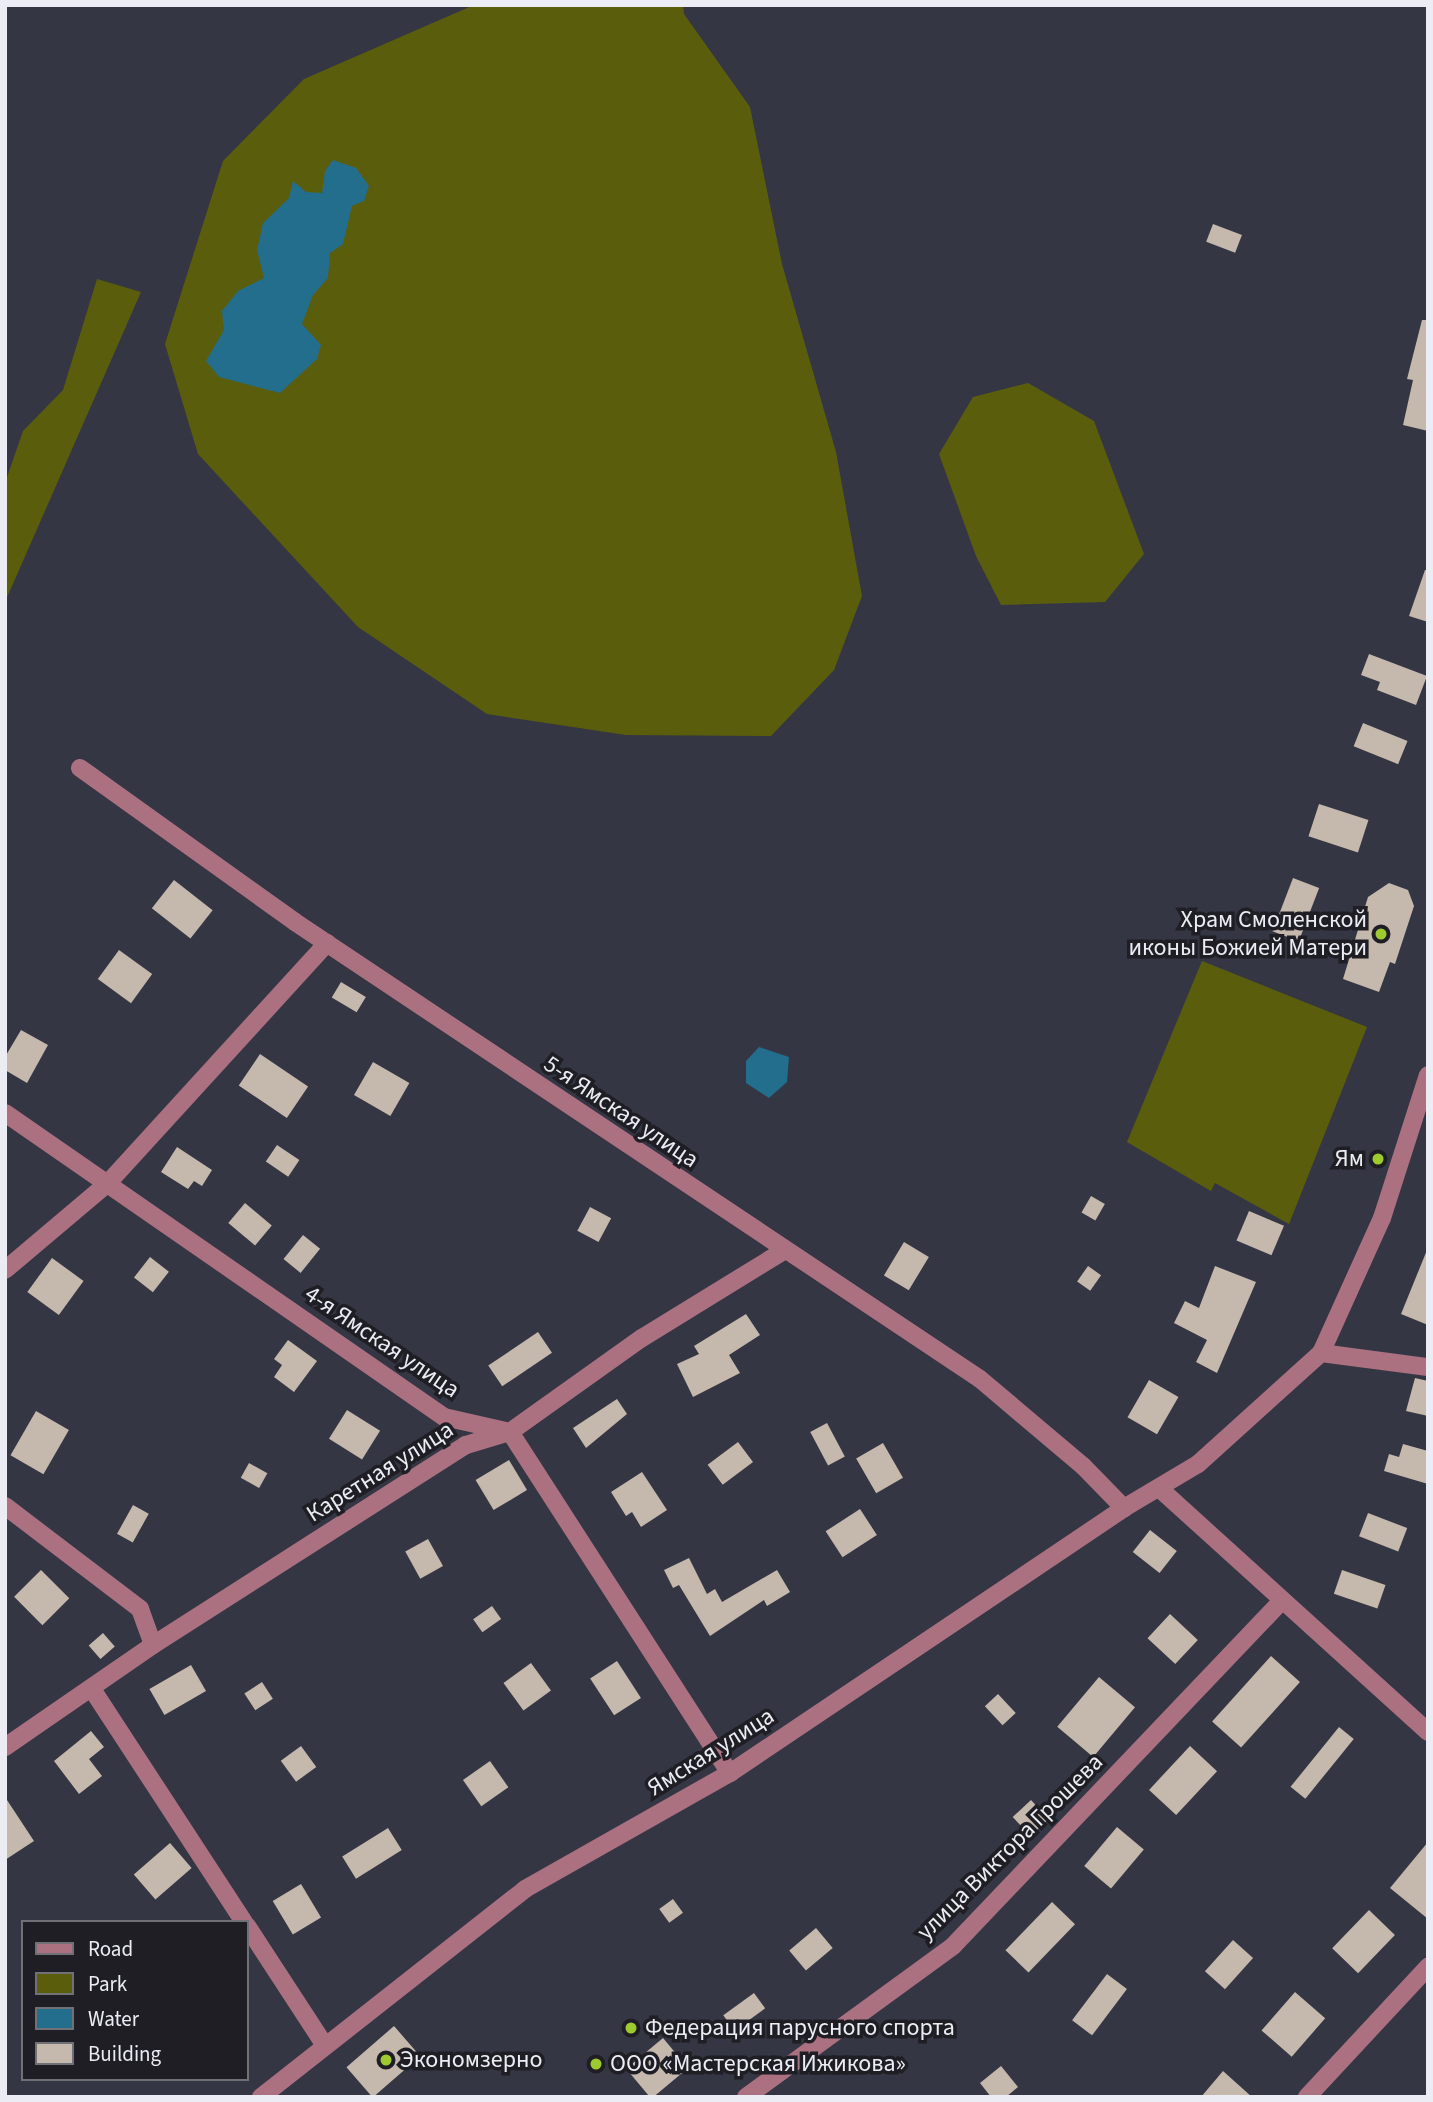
<!DOCTYPE html>
<html>
<head>
<meta charset="utf-8">
<style>
	body { margin:0 }
	#map { position:relative; width:1433px; height:2102px; overflow:hidden; background:#353643; font-family:"Source Sans 3",sans-serif }
	div>[style] { position:absolute }
	[style*='--x'] { left:calc(var(--x)*1px); top:calc(var(--y)*1px); width:calc(var(--w)*1px); rotate:calc(var(--a)*1deg) }
	.green>* { inset:0; background:#5a5e0c }
	.water>* { inset:0; background:#236d8d }
	.building>* { inset:0; background:#c5b8ad; transform-origin:0 0 }
	.minor>* { height:18px; margin:-9px; padding:0 9px; transform-origin:9px; border-radius:9px; background:#ab7181 }
	.dots>* { width:19px; height:19px; translate:-50% -50%; box-sizing:border-box; border:4px solid #1e1e24; border-radius:50% }
	span { translate:-50% -50%; white-space:nowrap; text-align:center; line-height:1.15; -webkit-text-stroke:7px #1e1e24; paint-order:stroke }
	.poi-label { font-size:24px; color:#ebecf4 }
	.right { translate:-100% -50%; text-align:right }
	.left { translate:0 -50%; text-align:left }
	.street-label { font-size:24px; color:#ebecf4 }
	.frame { position:absolute; inset:0; border:7px solid #ebecf4; pointer-events:none }
	.legend { position:absolute; left:21px; top:1920px; width:228px; height:161px; box-sizing:border-box; background:#1e1e24; border:2px solid #707077; margin:0; padding:9px 12px; list-style:none; font-size:21px; color:#ebecf4 }
	.legend li { display:flex; align-items:center; gap:14px; height:35px }
	.legend b { width:35px; border:2px solid #707077 }
</style>
</head>
<body>
<div id="map">
	<div class="green">
		<div style="clip-path:polygon(474px 5px,683px 5px,684px 14px,750px 107px,782px 264px,836px 452px,862px 596px,834px 670px,771px 736px,626px 735px,487px 714px,358px 627px,198px 454px,165px 344px,223px 161px,304px 79px)"></div>
		<div style="clip-path:polygon(97px 279px,141px 292px,5px 602px,5px 483px,23px 431px,63px 390px)"></div>
		<div style="clip-path:polygon(1028px 383px,1094px 421px,1144px 554px,1105px 602px,1001px 605px,976px 556px,939px 454px,973px 397px)"></div>
		<div style="clip-path:polygon(1202px 961px,1367px 1027px,1289px 1224px,1215px 1183px,1211px 1191px,1127px 1142px)"></div>
	</div>
	<div class="water">
		<div style="clip-path:polygon(333px 160px,356px 168px,369px 186px,364px 201px,352px 206px,343px 244px,330px 253px,328px 278px,313px 295px,302px 324px,321px 345px,317px 359px,280px 393px,219px 377px,206px 361px,224px 330px,222px 311px,238px 291px,264px 278px,257px 250px,263px 223px,289px 198px,293px 181px,306px 192px,322px 193px,325px 171px)"></div>
		<div style="clip-path:polygon(759px 1047px,789px 1057px,787px 1082px,769px 1098px,746px 1083px,746px 1061px)"></div>
	</div>
	<div class="building">
		<div style="left:1213px;top:224px;width:31px;height:19px;rotate:21deg"></div>
		<div style="clip-path:polygon(1422px 320px,1428px 320px,1428px 431px,1403px 425px,1413px 380px,1407px 379px)"></div>
		<div style="clip-path:polygon(1425px 570px,1428px 570px,1428px 622px,1409px 616px)"></div>
		<div style="clip-path:polygon(1369px 654px,1427px 676px,1416px 705px,1377px 690px,1380px 682px,1361px 675px)"></div>
		<div style="left:1363px;top:723px;width:48px;height:25px;rotate:22deg"></div>
		<div style="left:1319px;top:804px;width:52px;height:34px;rotate:18deg"></div>
		<div style="left:1293px;top:878px;width:28px;height:57px;rotate:21deg"></div>
		<div style="left:174px;top:880px;width:49px;height:36px;rotate:38deg"></div>
		<div style="clip-path:polygon(1389px 883px,1408px 890px,1414px 906px,1395px 964px,1390px 962px,1379px 992px,1343px 979px,1368px 897px)"></div>
		<div style="left:119px;top:950px;width:41px;height:36px;rotate:36deg"></div>
		<div style="left:341px;top:982px;width:29px;height:18px;rotate:31deg"></div>
		<div style="clip-path:polygon(21px 1030px,48px 1045px,27px 1083px,5px 1070px,5px 1057px)"></div>
		<div style="left:260px;top:1054px;width:58px;height:38px;rotate:34deg"></div>
		<div style="left:373px;top:1062px;width:42px;height:38px;rotate:30deg"></div>
		<div style="left:277px;top:1145px;width:27px;height:20px;rotate:34deg"></div>
		<div style="clip-path:polygon(177px 1147px,212px 1170px,202px 1186px,194px 1181px,188px 1189px,161px 1172px)"></div>
		<div style="left:1091px;top:1196px;width:16px;height:19px;rotate:30deg"></div>
		<div style="left:245px;top:1203px;width:35px;height:26px;rotate:40deg"></div>
		<div style="left:590px;top:1207px;width:24px;height:27px;rotate:28deg"></div>
		<div style="left:1249px;top:1211px;width:38px;height:32px;rotate:23deg"></div>
		<div style="left:303px;top:1235px;width:22px;height:31px;rotate:39deg"></div>
		<div style="left:904px;top:1242px;width:29px;height:39px;rotate:31deg"></div>
		<div style="clip-path:polygon(1427px 1250px,1428px 1250px,1428px 1325px,1401px 1314px)"></div>
		<div style="left:150px;top:1257px;width:24px;height:26px;rotate:38deg"></div>
		<div style="left:52px;top:1258px;width:39px;height:42px;rotate:36deg"></div>
		<div style="left:1088px;top:1266px;width:16px;height:19px;rotate:35deg"></div>
		<div style="clip-path:polygon(1215px 1266px,1256px 1282px,1217px 1373px,1196px 1362px,1207px 1340px,1174px 1323px,1185px 1301px,1199px 1308px)"></div>
		<div style="clip-path:polygon(746px 1314px,760px 1335px,729px 1355px,740px 1373px,693px 1397px,677px 1364px,699px 1354px,694px 1346px)"></div>
		<div style="left:538px;top:1332px;width:25px;height:60px;rotate:56deg"></div>
		<div style="clip-path:polygon(288px 1340px,317px 1361px,294px 1392px,274px 1377px,282px 1365px,274px 1359px)"></div>
		<div style="clip-path:polygon(1415px 1378px,1428px 1381px,1428px 1416px,1406px 1411px)"></div>
		<div style="left:1149px;top:1380px;width:34px;height:43px;rotate:30deg"></div>
		<div style="clip-path:polygon(617px 1399px,627px 1414px,586px 1448px,573px 1428px)"></div>
		<div style="left:347px;top:1410px;width:39px;height:34px;rotate:32deg"></div>
		<div style="left:36px;top:1411px;width:38px;height:51px;rotate:30deg"></div>
		<div style="left:827px;top:1423px;width:38px;height:19px;rotate:62deg"></div>
		<div style="left:738px;top:1442px;width:25px;height:38px;rotate:53deg"></div>
		<div style="left:883px;top:1443px;width:40px;height:31px;rotate:60deg"></div>
		<div style="clip-path:polygon(1403px 1444px,1428px 1451px,1428px 1484px,1384px 1471px,1389px 1454px,1399px 1457px)"></div>
		<div style="left:509px;top:1460px;width:35px;height:39px;rotate:59deg"></div>
		<div style="left:249px;top:1463px;width:21px;height:17px;rotate:29deg"></div>
		<div style="clip-path:polygon(642px 1472px,667px 1510px,641px 1527px,632px 1512px,626px 1516px,611px 1492px)"></div>
		<div style="left:133px;top:1505px;width:18px;height:33px;rotate:29deg"></div>
		<div style="left:860px;top:1509px;width:31px;height:41px;rotate:57deg"></div>
		<div style="left:1368px;top:1513px;width:42px;height:25px;rotate:21deg"></div>
		<div style="left:1150px;top:1530px;width:34px;height:28px;rotate:38deg"></div>
		<div style="left:428px;top:1539px;width:31px;height:26px;rotate:61deg"></div>
		<div style="clip-path:polygon(689px 1558px,707px 1594px,715px 1589px,722px 1602px,777px 1570px,790px 1592px,767px 1606px,764px 1600px,710px 1636px,679px 1585px,673px 1588px,664px 1570px)"></div>
		<div style="left:41px;top:1570px;width:40px;height:38px;rotate:45deg"></div>
		<div style="left:1342px;top:1570px;width:46px;height:25px;rotate:19deg"></div>
		<div style="left:492px;top:1606px;width:16px;height:23px;rotate:55deg"></div>
		<div style="left:1170px;top:1614px;width:38px;height:33px;rotate:43deg"></div>
		<div style="left:103px;top:1633px;width:18px;height:19px;rotate:49deg"></div>
		<div style="left:1271px;top:1656px;width:39px;height:88px;rotate:42deg"></div>
		<div style="left:617px;top:1661px;width:44px;height:32px;rotate:57deg"></div>
		<div style="left:531px;top:1663px;width:34px;height:34px;rotate:54deg"></div>
		<div style="left:191px;top:1665px;width:30px;height:48px;rotate:60deg"></div>
		<div style="left:1099px;top:1677px;width:47px;height:65px;rotate:40deg"></div>
		<div style="left:262px;top:1682px;width:20px;height:21px;rotate:57deg"></div>
		<div style="left:998px;top:1694px;width:26px;height:18px;rotate:47deg"></div>
		<div style="left:1339px;top:1727px;width:19px;height:77px;rotate:39deg"></div>
		<div style="clip-path:polygon(91px 1731px,104px 1747px,89px 1759px,102px 1776px,79px 1794px,54px 1761px)"></div>
		<div style="left:301px;top:1746px;width:26px;height:25px;rotate:54deg"></div>
		<div style="left:1190px;top:1746px;width:37px;height:60px;rotate:43deg"></div>
		<div style="left:490px;top:1761px;width:32px;height:33px;rotate:55deg"></div>
		<div style="clip-path:polygon(5px 1797px,34px 1841px,5px 1860px)"></div>
		<div style="left:1031px;top:1800px;width:26px;height:25px;rotate:47deg"></div>
		<div style="left:1117px;top:1827px;width:35px;height:51px;rotate:40deg"></div>
		<div style="left:388px;top:1828px;width:26px;height:54px;rotate:58deg"></div>
		<div style="clip-path:polygon(1428px 1842px,1428px 1919px,1390px 1888px)"></div>
		<div style="left:170px;top:1843px;width:33px;height:48px;rotate:49deg"></div>
		<div style="left:301px;top:1884px;width:39px;height:33px;rotate:59deg"></div>
		<div style="left:673px;top:1899px;width:17px;height:17px;rotate:54deg"></div>
		<div style="left:1052px;top:1902px;width:32px;height:67px;rotate:44deg"></div>
		<div style="left:1369px;top:1910px;width:36px;height:53px;rotate:44deg"></div>
		<div style="left:816px;top:1928px;width:26px;height:35px;rotate:50deg"></div>
		<div style="left:1233px;top:1940px;width:27px;height:42px;rotate:42deg"></div>
		<div style="left:1107px;top:1974px;width:25px;height:58px;rotate:37deg"></div>
		<div style="left:1295px;top:1992px;width:40px;height:51px;rotate:41deg"></div>
		<div style="left:754px;top:1993px;width:19px;height:38px;rotate:54deg"></div>
		<div style="left:394px;top:2026px;width:40px;height:63px;rotate:49deg"></div>
		<div style="left:663px;top:2038px;width:39px;height:48px;rotate:50deg"></div>
		<div style="clip-path:polygon(1001px 2066px,1018px 2087px,1006px 2097px,991px 2097px,980px 2083px)"></div>
		<div style="clip-path:polygon(1223px 2071px,1252px 2097px,1201px 2097px)"></div>
	</div>
	<div class="minor">
		<div style="--x:80;--y:768;--w:264;--a:35.6"></div>
		<div style="--x:295;--y:922;--w:823;--a:33.71"></div>
		<div style="--x:980;--y:1379;--w:135;--a:40.2"></div>
		<div style="--x:1083;--y:1466;--w:59;--a:45.7"></div>
		<div style="--x:5;--y:1113;--w:534;--a:34.7"></div>
		<div style="--x:444;--y:1417;--w:68;--a:12.8"></div>
		<div style="--x:510;--y:1432;--w:406;--a:57.2"></div>
		<div style="--x:5;--y:1270;--w:135;--a:-40.2"></div>
		<div style="--x:108;--y:1183;--w:325;--a:-47.6"></div>
		<div style="--x:1321;--y:1353;--w:108;--a:7.5"></div>
		<div style="--x:1159;--y:1488;--w:363;--a:42.2"></div>
		<div style="--x:5;--y:1506;--w:170;--a:37.3"></div>
		<div style="--x:140;--y:1609;--w:38;--a:70"></div>
		<div style="--x:92;--y:1689;--w:278;--a:56.9"></div>
		<div style="--x:5;--y:1747;--w:180;--a:-34.6"></div>
		<div style="--x:153;--y:1645;--w:371;--a:-32.6"></div>
		<div style="--x:466;--y:1445;--w:46;--a:-16.5"></div>
		<div style="--x:510;--y:1432;--w:162;--a:-35.5"></div>
		<div style="--x:642;--y:1338;--w:168;--a:-31.6"></div>
		<div style="--x:247;--y:1926;--w:141;--a:56.9"></div>
		<div style="--x:261;--y:2097;--w:336;--a:-38.2"></div>
		<div style="--x:525;--y:1889;--w:236;--a:-29.5"></div>
		<div style="--x:730;--y:1773;--w:475;--a:-33.9"></div>
		<div style="--x:1124;--y:1508;--w:86;--a:-30.7"></div>
		<div style="--x:1198;--y:1464;--w:166;--a:-42.1"></div>
		<div style="--x:1321;--y:1353;--w:148;--a:-65.7"></div>
		<div style="--x:1382;--y:1218;--w:150;--a:-72.2"></div>
		<div style="--x:746;--y:2097;--w:256;--a:-36.1"></div>
		<div style="--x:953;--y:1946;--w:477;--a:-46.4"></div>
		<div style="--x:1307;--y:2097;--w:178;--a:-47.1"></div>
	</div>
	<div class="dots">
		<div style="left:1381px;top:934px;background:#9dca2f"></div>
		<div style="left:1378px;top:1159px;background:#9dca2f"></div>
		<div style="left:631px;top:2028px;background:#9dca2f"></div>
		<div style="left:386px;top:2060px;background:#9dca2f"></div>
		<div style="left:596px;top:2064px;background:#9dca2f"></div>
	</div>
	<div class="poi-label">
		<span class="right" style="left:1367px;top:934px">Храм Смоленской<br>иконы Божией Матери</span>
		<span class="right" style="left:1364px;top:1159px">Ям</span>
		<span class="left" style="left:645px;top:2028px">Федерация парусного спорта</span>
		<span class="left" style="left:400px;top:2060px">Экономзерно</span>
		<span class="left" style="left:610px;top:2064px">ООО «Мастерская Ижикова»</span>
	</div>
	<div class="street-label">
		<span style="left:621px;top:1112px;rotate:34deg">5-я Ямская улица</span>
		<span style="left:382px;top:1342px;rotate:34deg">4-я Ямская улица</span>
		<span style="left:380px;top:1472px;rotate:-32deg">Каретная улица</span>
		<span style="left:711px;top:1752px;rotate:-32deg">Ямская улица</span>
		<span style="left:1010px;top:1847px;rotate:-45deg">улица Виктора Грошева</span>
	</div>
	<div class="frame"></div>
	<ul class="legend">
	<li><b style="height:9px;background:#ab7181"></b>Road</li>
	<li><b style="height:19px;background:#5a5e0c"></b>Park</li>
	<li><b style="height:19px;background:#236d8d"></b>Water</li>
	<li><b style="height:19px;background:#c5b8ad"></b>Building</li>
	</ul>
</div>
</body>
</html>
